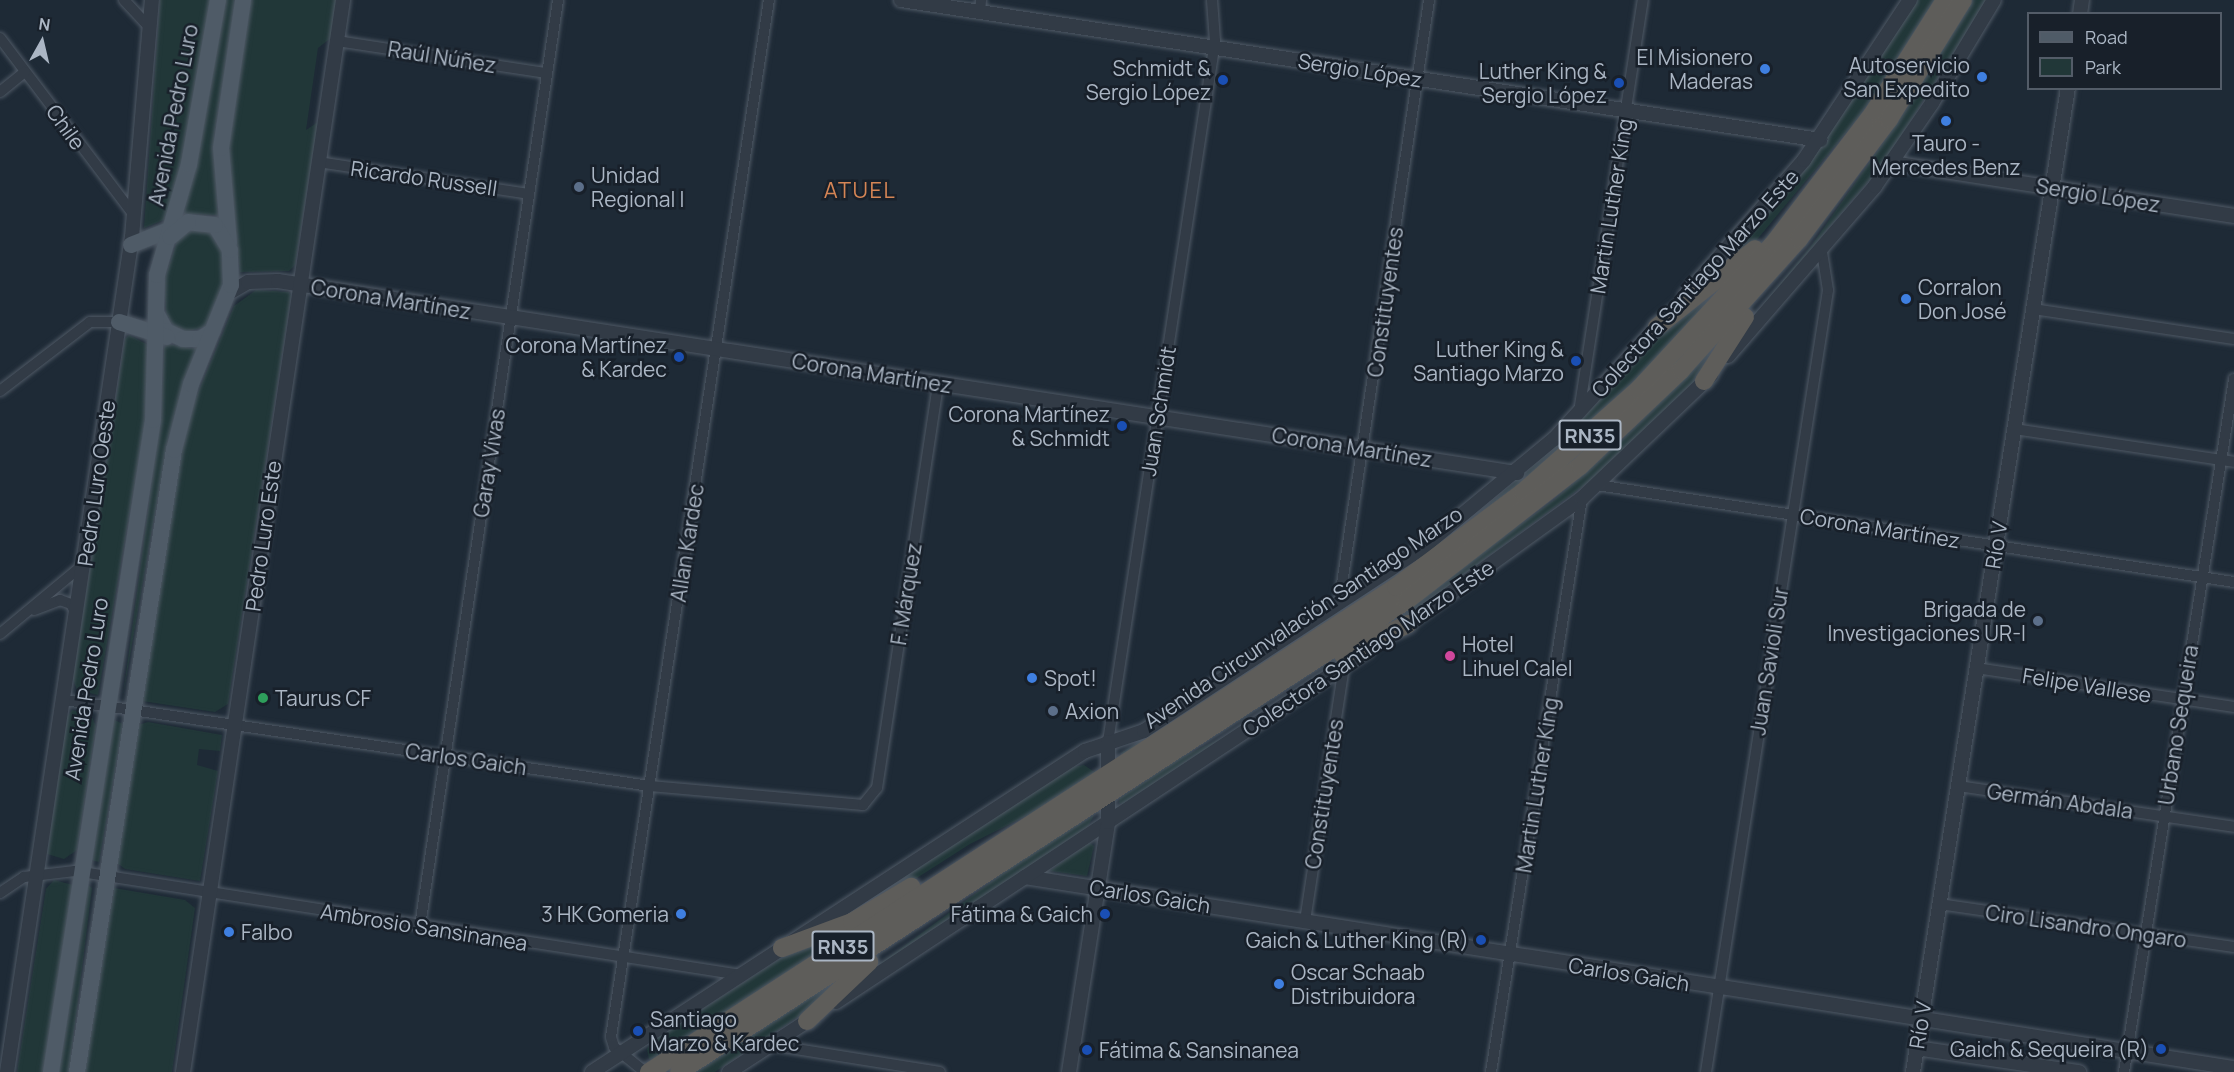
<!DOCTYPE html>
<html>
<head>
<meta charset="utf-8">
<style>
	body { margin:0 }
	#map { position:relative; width:2234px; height:1072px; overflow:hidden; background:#1e2a36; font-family:Manrope,sans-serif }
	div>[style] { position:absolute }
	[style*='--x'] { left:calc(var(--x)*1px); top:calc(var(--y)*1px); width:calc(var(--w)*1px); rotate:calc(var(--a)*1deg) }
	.green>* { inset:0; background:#213738 }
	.roads { filter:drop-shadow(0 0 2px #4f5965) drop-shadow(0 0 2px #4f5965) }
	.minor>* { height:10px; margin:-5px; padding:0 5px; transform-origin:5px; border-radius:5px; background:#323b46 }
	.tertiary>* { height:14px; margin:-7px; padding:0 7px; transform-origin:7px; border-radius:7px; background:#323b46 }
	.primary>* { height:16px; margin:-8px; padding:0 8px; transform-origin:8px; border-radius:8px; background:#4f5b67 }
	.trunk>* { height:18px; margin:-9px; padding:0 9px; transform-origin:9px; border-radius:9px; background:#5e5d5a }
	.dots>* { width:16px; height:16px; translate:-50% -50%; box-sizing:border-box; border:3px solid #18202a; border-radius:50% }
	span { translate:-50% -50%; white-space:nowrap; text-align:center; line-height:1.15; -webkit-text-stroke:5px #18202a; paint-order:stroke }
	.shield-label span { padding:2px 4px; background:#18202a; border:2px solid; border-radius:4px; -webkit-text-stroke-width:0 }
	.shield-label { font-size:20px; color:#abb6c4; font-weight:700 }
	.street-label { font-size:21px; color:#abb6c4 }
	.poi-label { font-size:21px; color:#abb6c4 }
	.right { translate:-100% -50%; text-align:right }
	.left { translate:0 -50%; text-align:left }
	.neighbourhood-label { font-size:22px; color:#d58555; letter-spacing:1.5px }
	.legend { position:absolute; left:2027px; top:12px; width:195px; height:78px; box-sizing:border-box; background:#18202a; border:2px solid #535c68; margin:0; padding:8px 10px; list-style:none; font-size:18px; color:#abb6c4 }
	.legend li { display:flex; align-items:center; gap:12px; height:30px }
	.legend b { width:30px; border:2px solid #535c68 }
	.north { position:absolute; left:12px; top:12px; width:60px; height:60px; -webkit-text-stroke:4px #18202a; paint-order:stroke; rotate:8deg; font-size:16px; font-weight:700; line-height:24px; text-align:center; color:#abb6c4 }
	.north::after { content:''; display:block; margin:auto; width:21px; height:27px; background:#abb6c4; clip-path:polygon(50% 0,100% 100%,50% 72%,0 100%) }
</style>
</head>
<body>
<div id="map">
	<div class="green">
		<div style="clip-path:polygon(160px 0,211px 0,183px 158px,166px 219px,144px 228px)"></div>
		<div style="clip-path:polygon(225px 0,234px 0,234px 11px,214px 138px,218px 215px,184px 214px)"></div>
		<div style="clip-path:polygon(248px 0,337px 0,331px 38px,318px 48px,306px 130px,318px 122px,295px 265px,289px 271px,240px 272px,228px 172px,229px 131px)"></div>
		<div style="clip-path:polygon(1918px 0,1937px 0,1864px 111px,1755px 242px,1719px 270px,1805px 170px)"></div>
		<div style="clip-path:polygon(1972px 0,1987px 0,1883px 164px,1732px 342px,1811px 246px,1904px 113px)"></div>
		<div style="clip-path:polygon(192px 230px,211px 233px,222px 250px,224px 277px,218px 306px,205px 327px,185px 332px,173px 326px,166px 313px,164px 280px,177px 241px)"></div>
		<div style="clip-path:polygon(1728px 279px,1670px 347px,1563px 450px,1425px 559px,1121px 758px,1121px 753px,1374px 590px,1470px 520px,1559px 444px,1661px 333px)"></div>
		<div style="clip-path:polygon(256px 290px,289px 292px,291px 296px,228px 704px,215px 712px,142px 701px,163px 548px,189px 414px,234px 306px)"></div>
		<div style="clip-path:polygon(129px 335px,148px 345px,145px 424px,98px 695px,77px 690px,73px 679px,125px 339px)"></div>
		<div style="clip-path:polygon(1720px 340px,1694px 383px,1594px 478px,1406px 617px,1368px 635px,1555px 499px,1620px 442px)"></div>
		<div style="clip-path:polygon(168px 344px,197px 349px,168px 439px,123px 696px,161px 413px,164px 347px)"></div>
		<div style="clip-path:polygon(72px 710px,91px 715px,96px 726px,77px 850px,64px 859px,47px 854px,67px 717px)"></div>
		<div style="clip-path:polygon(112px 719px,123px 724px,99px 862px,91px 860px)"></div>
		<div style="clip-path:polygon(148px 722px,222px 735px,220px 751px,199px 749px,197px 765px,218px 771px,200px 881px,125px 869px,116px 862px,138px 725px)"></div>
		<div style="clip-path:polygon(1230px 734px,1123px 804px,1119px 803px,1120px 798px,1182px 757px)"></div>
		<div style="clip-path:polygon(1084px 765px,1096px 773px,1034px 812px,970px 844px,867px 910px,838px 921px,1072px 767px)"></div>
		<div style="clip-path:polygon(1094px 815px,1087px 829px,862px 977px,1029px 854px)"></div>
		<div style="clip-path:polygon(1089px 842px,1094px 846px,1087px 876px,1050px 871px)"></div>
		<div style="clip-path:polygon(54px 880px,73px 885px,44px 1072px,17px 1072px,46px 889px)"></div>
		<div style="clip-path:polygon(87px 884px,92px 888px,69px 1072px,57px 1072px)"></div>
		<div style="clip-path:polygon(114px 888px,185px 900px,195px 908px,172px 1072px,84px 1072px)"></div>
		<div style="clip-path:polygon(847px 933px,652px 1060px,649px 1059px,647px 1049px,653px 1041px,783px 957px)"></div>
		<div style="clip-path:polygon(853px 966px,799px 1016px,715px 1072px,690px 1072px)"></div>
	</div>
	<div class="roads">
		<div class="minor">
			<div style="--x:124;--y:0;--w:37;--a:47"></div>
			<div style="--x:980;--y:12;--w:12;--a:-85"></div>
			<div style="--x:0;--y:38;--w:222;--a:52.9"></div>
			<div style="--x:337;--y:41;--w:212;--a:8.7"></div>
			<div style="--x:0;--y:92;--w:32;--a:-39"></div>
			<div style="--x:318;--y:162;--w:213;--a:8.6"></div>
			<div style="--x:2033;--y:309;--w:203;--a:8.5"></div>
			<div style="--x:0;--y:391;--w:113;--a:-37.5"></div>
			<div style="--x:90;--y:322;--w:29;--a:0"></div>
			<div style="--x:1579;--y:412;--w:417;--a:-81.2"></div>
			<div style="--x:2014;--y:429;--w:222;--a:8.5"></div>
			<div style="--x:1597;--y:485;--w:644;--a:8.66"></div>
			<div style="--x:1339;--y:604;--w:611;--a:-81.52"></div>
			<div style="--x:34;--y:610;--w:28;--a:-21"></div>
			<div style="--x:60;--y:600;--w:12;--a:20"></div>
			<div style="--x:71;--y:604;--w:11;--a:63"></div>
			<div style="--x:0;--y:634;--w:109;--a:-39.8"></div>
			<div style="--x:1976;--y:668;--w:261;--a:8.6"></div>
			<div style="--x:64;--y:700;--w:592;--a:8.35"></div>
			<div style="--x:650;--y:786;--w:214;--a:5.1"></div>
			<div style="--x:863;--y:805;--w:22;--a:-51"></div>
			<div style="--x:877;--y:788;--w:410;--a:-81.4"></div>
			<div style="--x:1108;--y:742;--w:709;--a:-81.32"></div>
			<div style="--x:1215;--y:41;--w:41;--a:-94.2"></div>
			<div style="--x:1958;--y:786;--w:279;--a:8.4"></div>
			<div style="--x:0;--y:893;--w:29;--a:-34"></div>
			<div style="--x:24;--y:877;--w:51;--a:-6.7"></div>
			<div style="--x:75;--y:871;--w:674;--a:8.88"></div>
			<div style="--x:1939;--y:904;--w:298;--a:8.3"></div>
			<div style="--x:1305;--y:921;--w:257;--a:-81.3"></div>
			<div style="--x:420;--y:926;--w:936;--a:-81.52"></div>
			<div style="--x:771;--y:1045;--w:171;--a:9.1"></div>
			<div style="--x:645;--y:1072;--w:40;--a:-141"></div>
			<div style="--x:614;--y:1047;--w:10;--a:-107"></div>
			<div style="--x:611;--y:1037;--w:1049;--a:-81.34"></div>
			<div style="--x:1491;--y:1072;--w:581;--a:-80.99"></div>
			<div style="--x:1706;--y:1072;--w:791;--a:-81.13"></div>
			<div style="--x:1828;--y:290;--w:39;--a:-99"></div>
			<div style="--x:2124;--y:1072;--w:702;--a:-80.98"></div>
		</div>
		<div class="tertiary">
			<div style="--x:901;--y:0;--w:930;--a:8.66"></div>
			<div style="--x:2080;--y:14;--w:14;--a:-82"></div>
			<div style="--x:1892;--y:163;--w:346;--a:8.8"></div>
			<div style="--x:229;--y:293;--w:22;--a:-30"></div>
			<div style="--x:248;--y:282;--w:30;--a:-2"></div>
			<div style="--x:278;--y:281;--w:1254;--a:8.81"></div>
			<div style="--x:1685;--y:296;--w:181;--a:-48.8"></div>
			<div style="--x:1804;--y:160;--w:192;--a:-56.5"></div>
			<div style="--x:1728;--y:356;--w:225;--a:-49.1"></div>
			<div style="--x:1875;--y:186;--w:101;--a:-55.5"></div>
			<div style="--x:1932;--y:103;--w:120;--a:-59"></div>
			<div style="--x:1402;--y:628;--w:222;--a:-35.8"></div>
			<div style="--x:1582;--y:498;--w:178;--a:-43.6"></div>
			<div style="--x:1025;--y:877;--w:1224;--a:8.98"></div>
			<div style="--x:836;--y:1002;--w:638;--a:-33.49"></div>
			<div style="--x:1916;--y:1048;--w:165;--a:8.4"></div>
			<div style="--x:7;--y:1072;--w:844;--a:-81.49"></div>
			<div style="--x:132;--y:237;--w:238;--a:-85.2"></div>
			<div style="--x:183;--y:1072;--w:1084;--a:-81.51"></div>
			<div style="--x:592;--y:1072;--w:588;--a:-33.07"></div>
			<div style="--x:1085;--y:751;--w:62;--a:-18.7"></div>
			<div style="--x:1144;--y:731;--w:331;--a:-33.3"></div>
			<div style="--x:1421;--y:549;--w:173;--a:-39.6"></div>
			<div style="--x:1554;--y:439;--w:160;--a:-47.5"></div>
			<div style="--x:729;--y:1072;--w:103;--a:-33.1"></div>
			<div style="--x:1069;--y:1072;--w:253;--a:-81.1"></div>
			<div style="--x:1108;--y:822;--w:80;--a:-90"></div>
			<div style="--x:1913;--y:1072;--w:996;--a:-81.05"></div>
		</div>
		<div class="primary">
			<div style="--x:229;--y:243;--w:95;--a:-94.8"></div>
			<div style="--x:221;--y:148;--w:150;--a:-81.5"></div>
			<div style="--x:131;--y:245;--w:52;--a:-21.6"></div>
			<div style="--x:158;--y:316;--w:17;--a:62"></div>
			<div style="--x:166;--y:331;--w:19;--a:25"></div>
			<div style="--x:183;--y:339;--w:17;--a:0"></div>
			<div style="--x:200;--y:339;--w:15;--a:-32"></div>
			<div style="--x:119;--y:322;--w:50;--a:17.4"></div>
			<div style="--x:51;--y:1072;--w:660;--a:-81.11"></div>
			<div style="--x:153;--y:420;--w:145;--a:-88.4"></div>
			<div style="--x:157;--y:275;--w:116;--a:-73.9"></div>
			<div style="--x:189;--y:164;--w:167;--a:-80"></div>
			<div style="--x:77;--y:1072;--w:630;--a:-81.14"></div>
			<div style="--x:174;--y:450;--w:68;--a:-75.6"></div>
			<div style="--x:191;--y:384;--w:107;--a:-68"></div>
			<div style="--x:231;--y:285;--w:35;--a:-92"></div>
			<div style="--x:230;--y:250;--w:29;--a:-121"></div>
			<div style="--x:215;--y:225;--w:27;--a:-174"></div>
			<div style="--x:188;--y:222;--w:23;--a:140"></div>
		</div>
		<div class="trunk">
			<div style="--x:1657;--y:327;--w:125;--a:-38.5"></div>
			<div style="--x:1704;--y:381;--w:76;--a:-57.4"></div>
			<div style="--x:1343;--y:655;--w:72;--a:-25.5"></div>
			<div style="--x:782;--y:948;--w:75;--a:-20.4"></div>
			<div style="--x:852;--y:922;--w:69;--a:-30.7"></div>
			<div style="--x:807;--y:1021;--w:86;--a:-43.6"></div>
			<div style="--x:649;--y:1072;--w:891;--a:-32.99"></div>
			<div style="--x:1396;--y:587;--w:159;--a:-36.8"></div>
			<div style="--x:1523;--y:492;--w:154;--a:-41.6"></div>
			<div style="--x:1638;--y:390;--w:200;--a:-47.2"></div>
			<div style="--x:1774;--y:243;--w:165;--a:-52.6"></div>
			<div style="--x:1874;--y:112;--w:133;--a:-57.6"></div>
			<div style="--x:679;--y:1072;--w:866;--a:-32.94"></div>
			<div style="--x:1406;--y:601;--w:220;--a:-37.8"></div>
			<div style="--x:1580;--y:466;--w:139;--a:-43.5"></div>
			<div style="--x:1681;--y:370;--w:176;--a:-48"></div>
			<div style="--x:1799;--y:239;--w:150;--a:-53.1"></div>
			<div style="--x:1889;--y:119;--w:140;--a:-58.1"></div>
		</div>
	</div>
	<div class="dots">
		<div style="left:1765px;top:69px;background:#3f7fe0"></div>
		<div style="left:1982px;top:77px;background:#3f7fe0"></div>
		<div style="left:1223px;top:80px;background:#1a4fb4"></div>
		<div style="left:1619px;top:83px;background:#1a4fb4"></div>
		<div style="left:1946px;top:121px;background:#3f7fe0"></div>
		<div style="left:579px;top:187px;background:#5c6f8a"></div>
		<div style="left:1906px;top:299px;background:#3f7fe0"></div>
		<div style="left:679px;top:357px;background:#1a4fb4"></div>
		<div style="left:1576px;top:361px;background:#1a4fb4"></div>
		<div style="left:1122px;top:426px;background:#1a4fb4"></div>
		<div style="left:2038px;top:621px;background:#5c6f8a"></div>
		<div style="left:1450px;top:656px;background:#d1479c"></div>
		<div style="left:1032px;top:678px;background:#3f7fe0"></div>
		<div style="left:263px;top:698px;background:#2e9e5b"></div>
		<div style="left:1053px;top:711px;background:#5c6f8a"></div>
		<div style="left:681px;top:914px;background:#3f7fe0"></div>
		<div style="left:1105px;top:914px;background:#1a4fb4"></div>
		<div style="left:229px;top:932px;background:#3f7fe0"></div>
		<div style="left:1481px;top:940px;background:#1a4fb4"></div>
		<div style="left:1279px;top:984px;background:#3f7fe0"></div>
		<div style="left:638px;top:1031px;background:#1a4fb4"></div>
		<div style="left:2161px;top:1049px;background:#1a4fb4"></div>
		<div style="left:1087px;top:1050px;background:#1a4fb4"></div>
	</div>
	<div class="shield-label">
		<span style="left:1590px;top:435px">RN35</span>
		<span style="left:843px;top:946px">RN35</span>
	</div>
	<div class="street-label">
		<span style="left:442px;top:57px;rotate:9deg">Raúl Núñez</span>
		<span style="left:1360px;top:70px;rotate:9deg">Sergio López</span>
		<span style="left:173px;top:115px;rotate:-79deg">Avenida Pedro Luro</span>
		<span style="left:66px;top:127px;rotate:54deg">Chile</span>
		<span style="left:424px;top:178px;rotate:8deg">Ricardo Russell</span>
		<span style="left:2098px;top:195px;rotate:9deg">Sergio López</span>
		<span style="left:1611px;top:206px;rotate:-81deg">Martin Luther King</span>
		<span style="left:1695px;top:283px;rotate:-48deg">Colectora Santiago Marzo Este</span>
		<span style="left:391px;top:299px;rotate:9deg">Corona Martínez</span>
		<span style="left:1385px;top:302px;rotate:-82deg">Constituyentes</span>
		<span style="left:872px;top:373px;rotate:9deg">Corona Martínez</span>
		<span style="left:1158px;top:411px;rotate:-81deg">Juan Schmidt</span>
		<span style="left:1352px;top:447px;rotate:9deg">Corona Martínez</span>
		<span style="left:489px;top:463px;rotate:-81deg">Garay Vivas</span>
		<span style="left:96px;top:483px;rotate:-82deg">Pedro Luro Oeste</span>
		<span style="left:1880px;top:528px;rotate:9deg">Corona Martínez</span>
		<span style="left:263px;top:536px;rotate:-82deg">Pedro Luro Este</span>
		<span style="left:687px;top:543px;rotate:-81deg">Allan Kardec</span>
		<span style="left:1996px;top:545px;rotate:-81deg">Río V</span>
		<span style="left:906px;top:594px;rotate:-81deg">F. Márquez</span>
		<span style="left:1303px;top:617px;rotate:-34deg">Avenida Circunvalación Santiago Marzo</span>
		<span style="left:1368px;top:648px;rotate:-34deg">Colectora Santiago Marzo Este</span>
		<span style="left:1769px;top:661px;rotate:-81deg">Juan Savioli Sur</span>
		<span style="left:2087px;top:685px;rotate:9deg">Felipe Vallese</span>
		<span style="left:86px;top:689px;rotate:-81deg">Avenida Pedro Luro</span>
		<span style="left:2178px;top:725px;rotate:-81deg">Urbano Sequeira</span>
		<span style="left:466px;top:759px;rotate:8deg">Carlos Gaich</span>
		<span style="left:1537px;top:785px;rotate:-81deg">Martin Luther King</span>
		<span style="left:1324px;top:794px;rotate:-81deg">Constituyentes</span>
		<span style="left:2060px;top:801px;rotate:8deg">Germán Abdala</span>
		<span style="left:1150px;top:896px;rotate:9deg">Carlos Gaich</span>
		<span style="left:2086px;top:926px;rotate:8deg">Ciro Lisandro Ongaro</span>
		<span style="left:424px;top:927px;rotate:9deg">Ambrosio Sansinanea</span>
		<span style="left:1629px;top:974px;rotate:9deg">Carlos Gaich</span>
		<span style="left:1920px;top:1025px;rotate:-81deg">Río V</span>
	</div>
	<div class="poi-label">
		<span class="right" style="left:1753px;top:69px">El Misionero<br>Maderas</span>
		<span class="right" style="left:1970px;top:77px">Autoservicio<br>San Expedito</span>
		<span class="right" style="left:1211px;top:80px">Schmidt &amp;<br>Sergio López</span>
		<span class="right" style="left:1607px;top:83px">Luther King &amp;<br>Sergio López</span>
		<span style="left:1946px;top:155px">Tauro -<br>Mercedes Benz</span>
		<span class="left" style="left:591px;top:187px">Unidad<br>Regional I</span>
		<span class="left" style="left:1918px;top:299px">Corralon<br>Don José</span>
		<span class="right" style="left:667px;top:357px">Corona Martínez<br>&amp; Kardec</span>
		<span class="right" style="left:1564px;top:361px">Luther King &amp;<br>Santiago Marzo</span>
		<span class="right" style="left:1110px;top:426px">Corona Martínez<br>&amp; Schmidt</span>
		<span class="right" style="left:2026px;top:621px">Brigada de<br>Investigaciones UR-I</span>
		<span class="left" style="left:1462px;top:656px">Hotel<br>Lihuel Calel</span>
		<span class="left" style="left:1044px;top:678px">Spot!</span>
		<span class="left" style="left:275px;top:698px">Taurus CF</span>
		<span class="left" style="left:1065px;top:711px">Axion</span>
		<span class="right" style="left:669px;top:914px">3 HK Gomeria</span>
		<span class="right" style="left:1093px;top:914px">Fátima &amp; Gaich</span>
		<span class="left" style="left:241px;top:932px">Falbo</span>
		<span class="right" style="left:1469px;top:940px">Gaich &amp; Luther King (R)</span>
		<span class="left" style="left:1291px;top:984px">Oscar Schaab<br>Distribuidora</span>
		<span class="left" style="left:650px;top:1031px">Santiago<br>Marzo &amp; Kardec</span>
		<span class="right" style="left:2149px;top:1049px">Gaich &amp; Sequeira (R)</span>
		<span class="left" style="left:1099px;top:1050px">Fátima &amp; Sansinanea</span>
	</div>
	<div class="neighbourhood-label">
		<span style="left:860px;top:191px">ATUEL</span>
	</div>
	<ul class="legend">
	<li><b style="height:8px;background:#4f5b67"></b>Road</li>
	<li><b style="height:16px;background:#213738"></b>Park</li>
	</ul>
	<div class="north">N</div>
</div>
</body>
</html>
